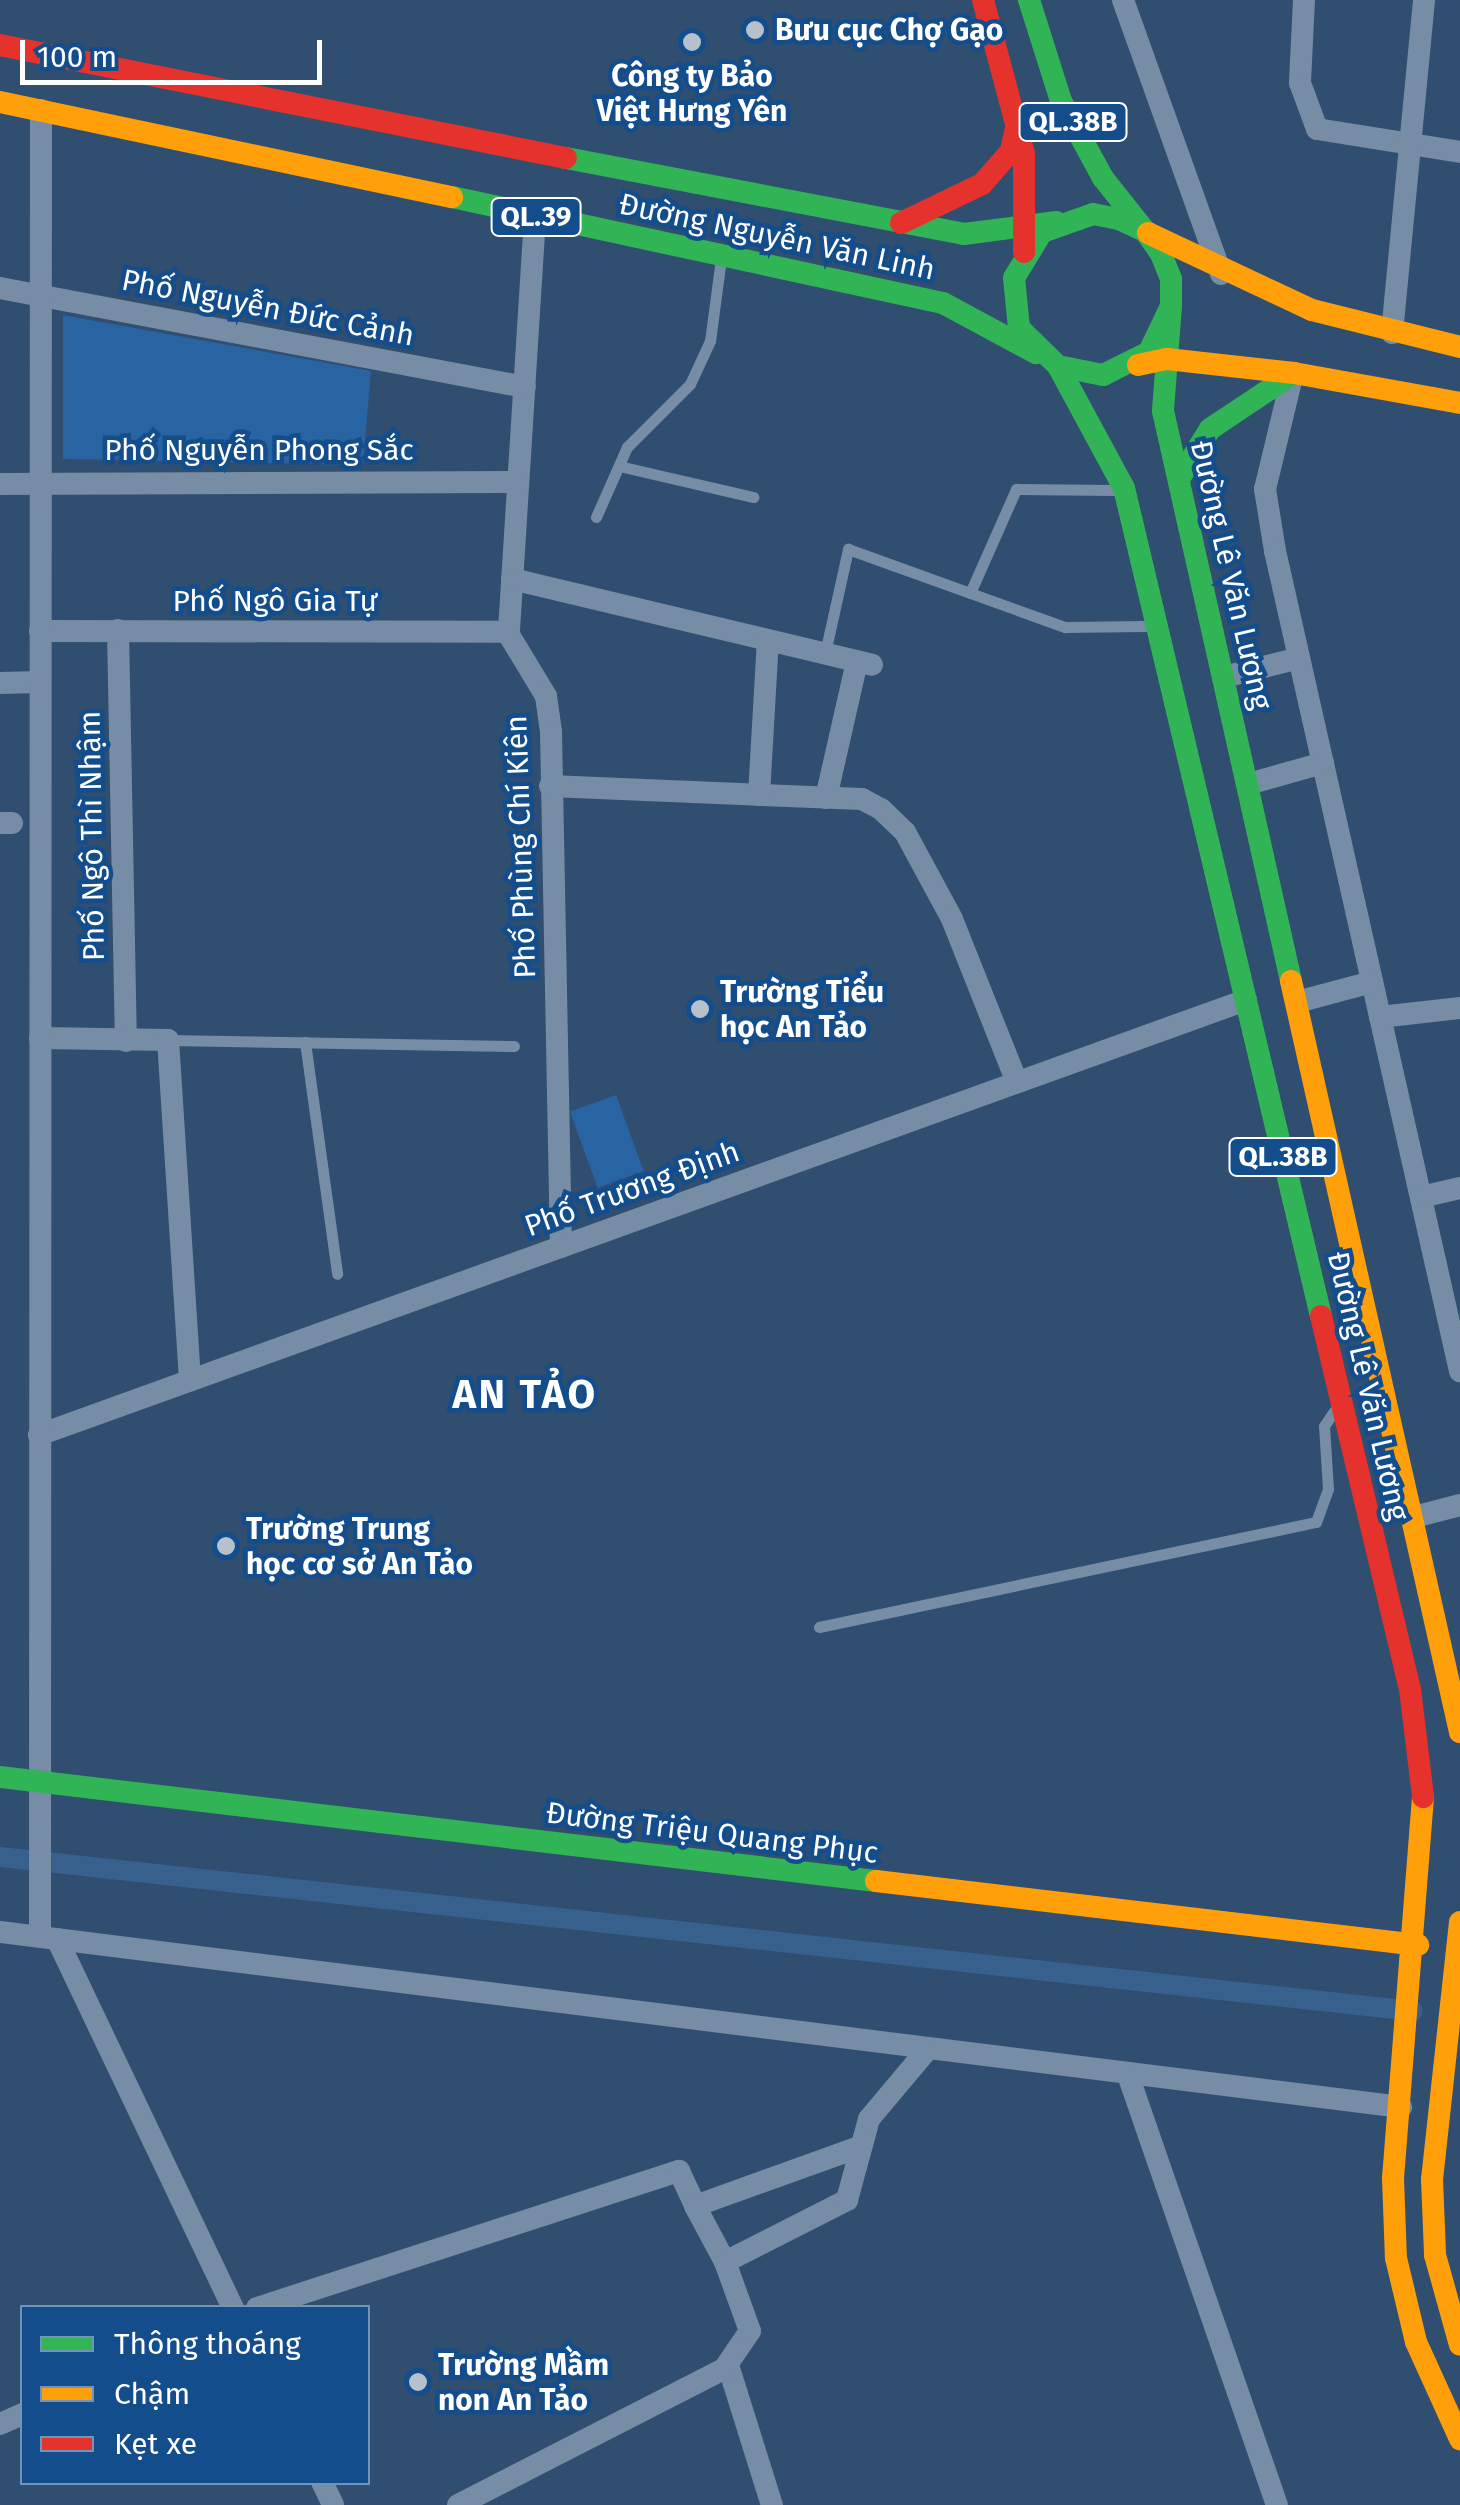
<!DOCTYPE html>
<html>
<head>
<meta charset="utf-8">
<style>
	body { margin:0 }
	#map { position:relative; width:1460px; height:2505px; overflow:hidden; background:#2f4e70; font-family:"Fira Sans",sans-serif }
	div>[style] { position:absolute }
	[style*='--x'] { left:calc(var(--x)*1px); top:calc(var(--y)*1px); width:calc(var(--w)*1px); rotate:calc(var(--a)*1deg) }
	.green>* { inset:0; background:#2864a2; transform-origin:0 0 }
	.canal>* { height:20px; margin:-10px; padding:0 10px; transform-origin:10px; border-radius:10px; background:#38608d }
	.lane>* { height:11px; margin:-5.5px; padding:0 5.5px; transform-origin:5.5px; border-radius:5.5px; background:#768da5 }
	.street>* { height:22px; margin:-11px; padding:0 11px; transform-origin:11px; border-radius:11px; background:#768da5 }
	.fast>* { height:22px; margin:-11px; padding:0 11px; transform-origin:11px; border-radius:11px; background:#30b455 }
	.slow>* { height:22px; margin:-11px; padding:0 11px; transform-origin:11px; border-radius:11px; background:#ff9f0a }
	.jam>* { height:22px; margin:-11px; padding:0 11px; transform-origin:11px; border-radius:11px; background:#e5322d }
	.dots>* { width:28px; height:28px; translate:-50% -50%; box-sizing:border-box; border:5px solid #144d8b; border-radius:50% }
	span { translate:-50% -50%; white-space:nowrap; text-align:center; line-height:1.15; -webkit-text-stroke:9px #144d8b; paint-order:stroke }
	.shield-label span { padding:2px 8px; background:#144d8b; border:2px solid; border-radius:8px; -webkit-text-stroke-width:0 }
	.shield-label { font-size:28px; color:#fff; font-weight:700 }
	.poi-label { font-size:30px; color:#fff; font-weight:700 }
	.left { translate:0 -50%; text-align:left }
	.street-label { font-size:30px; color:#fff }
	.district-label { font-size:40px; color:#fff; font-weight:700; letter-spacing:2.5px }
	.legend { position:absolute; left:20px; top:2305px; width:350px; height:180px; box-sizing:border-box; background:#144d8b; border:2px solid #7294b9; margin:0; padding:12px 18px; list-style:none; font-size:30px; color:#fff }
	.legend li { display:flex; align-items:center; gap:20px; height:50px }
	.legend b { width:50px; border:2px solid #7294b9 }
	.scale { position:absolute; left:20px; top:40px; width:302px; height:45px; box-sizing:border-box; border:5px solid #fff; border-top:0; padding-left:12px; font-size:30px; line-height:35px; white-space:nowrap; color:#fff; -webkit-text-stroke:8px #144d8b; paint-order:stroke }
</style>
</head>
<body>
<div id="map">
	<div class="green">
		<div style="clip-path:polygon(63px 315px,371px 371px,363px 465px,63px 459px)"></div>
		<div style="left:616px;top:1095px;width:81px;height:49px;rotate:70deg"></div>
	</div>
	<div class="canal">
		<div style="--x:0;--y:1857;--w:1421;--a:6.22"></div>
	</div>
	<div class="lane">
		<div style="--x:619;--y:466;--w:138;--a:13"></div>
		<div style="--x:596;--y:517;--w:77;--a:-66.1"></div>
		<div style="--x:627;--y:447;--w:89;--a:-45"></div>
		<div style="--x:690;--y:384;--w:47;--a:-65.1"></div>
		<div style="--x:710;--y:341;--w:83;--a:-82.4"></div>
		<div style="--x:970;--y:593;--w:114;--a:-66.1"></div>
		<div style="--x:1016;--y:489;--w:99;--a:0.6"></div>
		<div style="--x:825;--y:653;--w:107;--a:-77.5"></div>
		<div style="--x:848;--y:549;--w:231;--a:19.8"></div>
		<div style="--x:1065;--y:627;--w:82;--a:-0.7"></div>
		<div style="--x:168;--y:1040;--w:346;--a:1"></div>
		<div style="--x:305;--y:1042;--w:234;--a:82.1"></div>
		<div style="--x:819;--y:1627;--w:508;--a:-11.93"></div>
		<div style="--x:1316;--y:1522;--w:35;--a:-70"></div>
		<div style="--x:1328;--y:1489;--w:63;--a:-93.6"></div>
		<div style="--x:1324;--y:1426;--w:18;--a:-56"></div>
	</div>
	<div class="street">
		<div style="--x:1123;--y:0;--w:291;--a:70.3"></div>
		<div style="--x:1304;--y:0;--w:83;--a:92.8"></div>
		<div style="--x:1300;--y:83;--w:49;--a:69.7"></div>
		<div style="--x:1317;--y:129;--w:145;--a:9.1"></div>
		<div style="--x:535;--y:217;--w:419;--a:93.6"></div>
		<div style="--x:509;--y:635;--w:71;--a:58.8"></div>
		<div style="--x:546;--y:696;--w:36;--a:82"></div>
		<div style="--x:551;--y:732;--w:515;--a:88.89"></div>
		<div style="--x:0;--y:288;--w:534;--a:10.68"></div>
		<div style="--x:1392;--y:333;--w:335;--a:-84.5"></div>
		<div style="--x:1291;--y:381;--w:111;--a:103.5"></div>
		<div style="--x:1265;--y:489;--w:63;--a:80.8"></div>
		<div style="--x:1275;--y:551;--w:841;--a:77.29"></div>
		<div style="--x:0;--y:484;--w:518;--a:-0.22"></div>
		<div style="--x:512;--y:579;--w:370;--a:13.4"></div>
		<div style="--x:118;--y:630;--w:411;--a:88.9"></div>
		<div style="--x:40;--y:631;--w:469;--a:0.1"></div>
		<div style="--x:1224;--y:677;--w:77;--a:-14.2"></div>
		<div style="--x:0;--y:683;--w:40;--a:-1.4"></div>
		<div style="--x:1248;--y:784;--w:78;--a:-15.6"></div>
		<div style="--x:550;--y:786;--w:312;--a:2.4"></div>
		<div style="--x:862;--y:799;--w:21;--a:28"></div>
		<div style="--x:881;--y:809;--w:33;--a:44"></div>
		<div style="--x:905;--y:832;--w:99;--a:61.6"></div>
		<div style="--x:952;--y:919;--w:175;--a:68.3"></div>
		<div style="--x:759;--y:795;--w:155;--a:-86.7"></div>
		<div style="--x:826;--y:798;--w:140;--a:-77.2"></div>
		<div style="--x:0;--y:823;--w:12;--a:0"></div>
		<div style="--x:1297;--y:1002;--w:78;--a:-14.9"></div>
		<div style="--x:1380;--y:1017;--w:81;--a:-6.4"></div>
		<div style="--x:40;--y:1038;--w:128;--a:0.9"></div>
		<div style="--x:168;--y:1040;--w:341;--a:86.3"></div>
		<div style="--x:1421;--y:1197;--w:40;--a:-13"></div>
		<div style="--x:39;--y:1435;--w:1283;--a:-19.82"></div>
		<div style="--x:1414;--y:1517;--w:48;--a:-14.6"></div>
		<div style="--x:0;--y:1932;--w:1412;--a:7.12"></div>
		<div style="--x:40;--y:1937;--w:1827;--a:-89.97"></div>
		<div style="--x:57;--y:1939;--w:409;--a:64.5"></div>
		<div style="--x:1128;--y:2075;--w:455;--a:70.9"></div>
		<div style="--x:695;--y:2206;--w:64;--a:61.8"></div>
		<div style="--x:257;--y:2308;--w:444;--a:-18"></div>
		<div style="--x:679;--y:2171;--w:38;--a:65"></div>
		<div style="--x:695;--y:2206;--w:177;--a:-19.8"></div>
		<div style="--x:728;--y:2365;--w:147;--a:72.6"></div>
		<div style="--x:0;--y:2424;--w:24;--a:-24"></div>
		<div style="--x:322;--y:2482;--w:25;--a:64"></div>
		<div style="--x:458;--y:2505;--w:299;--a:-27.1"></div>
		<div style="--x:724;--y:2369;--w:46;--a:-55.6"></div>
		<div style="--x:750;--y:2331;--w:73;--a:-109.9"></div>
		<div style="--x:725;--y:2262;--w:137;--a:-26.9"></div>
		<div style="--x:847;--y:2200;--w:84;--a:-74.8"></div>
		<div style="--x:869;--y:2119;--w:89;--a:-50"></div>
	</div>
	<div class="fast">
		<div style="--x:1029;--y:0;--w:106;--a:72.4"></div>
		<div style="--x:1061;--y:101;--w:88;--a:61.4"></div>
		<div style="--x:1103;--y:178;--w:68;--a:51.6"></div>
		<div style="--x:1145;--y:231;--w:28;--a:55"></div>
		<div style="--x:1161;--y:254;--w:27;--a:68"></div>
		<div style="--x:1171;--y:279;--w:27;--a:90"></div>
		<div style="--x:1171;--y:306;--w:51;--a:115.6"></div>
		<div style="--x:1149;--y:352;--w:51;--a:153.4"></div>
		<div style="--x:1103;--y:375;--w:46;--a:-168.7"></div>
		<div style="--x:1058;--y:366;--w:54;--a:-135.7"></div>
		<div style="--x:1019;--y:328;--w:50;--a:-95.7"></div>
		<div style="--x:1014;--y:278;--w:54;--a:-58.7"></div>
		<div style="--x:1042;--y:232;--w:54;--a:-19.4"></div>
		<div style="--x:1093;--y:214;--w:26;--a:11"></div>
		<div style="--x:1119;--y:219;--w:29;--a:25"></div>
		<div style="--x:1145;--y:231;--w:4;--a:34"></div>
		<div style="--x:566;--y:158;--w:405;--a:10.8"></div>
		<div style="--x:964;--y:234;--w:93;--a:-7.4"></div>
		<div style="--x:452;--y:197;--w:502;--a:12.18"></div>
		<div style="--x:943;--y:303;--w:106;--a:28.3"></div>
		<div style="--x:1171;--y:306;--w:105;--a:94.4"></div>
		<div style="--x:1163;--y:411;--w:584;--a:77.34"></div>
		<div style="--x:1058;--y:366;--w:139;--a:61.6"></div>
		<div style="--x:1124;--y:488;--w:851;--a:76.62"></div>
		<div style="--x:1179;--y:479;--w:59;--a:-58.2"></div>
		<div style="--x:1210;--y:429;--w:101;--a:-33.7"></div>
		<div style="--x:0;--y:1777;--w:882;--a:6.77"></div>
	</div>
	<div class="slow">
		<div style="--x:0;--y:102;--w:462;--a:11.9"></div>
		<div style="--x:1148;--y:233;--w:181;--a:25.2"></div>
		<div style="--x:1312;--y:310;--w:153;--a:14"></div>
		<div style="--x:1138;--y:365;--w:30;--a:-12"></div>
		<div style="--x:1167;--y:359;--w:128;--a:6.3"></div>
		<div style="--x:1294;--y:373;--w:169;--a:10.2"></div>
		<div style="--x:1291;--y:981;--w:770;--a:77.32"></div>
		<div style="--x:1423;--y:1797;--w:382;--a:94.5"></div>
		<div style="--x:1393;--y:2178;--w:80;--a:87.9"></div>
		<div style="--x:1396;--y:2258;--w:86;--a:76.6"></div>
		<div style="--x:1416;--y:2342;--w:107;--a:65.6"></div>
		<div style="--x:876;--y:1881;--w:546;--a:6.73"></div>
		<div style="--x:1460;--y:1922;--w:259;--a:96.2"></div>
		<div style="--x:1432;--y:2179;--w:76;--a:87.7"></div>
		<div style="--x:1435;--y:2255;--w:93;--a:74.5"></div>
	</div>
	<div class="jam">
		<div style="--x:983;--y:0;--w:159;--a:75.1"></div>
		<div style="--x:1024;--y:154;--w:98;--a:90"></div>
		<div style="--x:0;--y:45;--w:577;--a:11.29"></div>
		<div style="--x:901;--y:223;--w:90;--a:-25.7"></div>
		<div style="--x:982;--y:184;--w:44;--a:-48.7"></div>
		<div style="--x:1011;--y:151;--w:29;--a:-78"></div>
		<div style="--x:1321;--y:1316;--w:383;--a:76.6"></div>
		<div style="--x:1410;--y:1689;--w:109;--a:83.1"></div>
	</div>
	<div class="dots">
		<div style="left:755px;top:30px;background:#b6c1cd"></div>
		<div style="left:692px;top:42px;background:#b6c1cd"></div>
		<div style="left:700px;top:1009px;background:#b6c1cd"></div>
		<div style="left:226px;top:1546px;background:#b6c1cd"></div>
		<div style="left:418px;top:2382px;background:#b6c1cd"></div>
	</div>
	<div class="shield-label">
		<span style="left:1073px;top:122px">QL.38B</span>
		<span style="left:536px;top:217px">QL.39</span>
		<span style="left:1283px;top:1157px">QL.38B</span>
	</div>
	<div class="poi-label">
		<span class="left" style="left:775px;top:30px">Bưu cục Chợ Gạo</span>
		<span style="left:692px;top:93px">Công ty Bảo<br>Việt Hưng Yên</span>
		<span class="left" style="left:720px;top:1009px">Trường Tiểu<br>học An Tảo</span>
		<span class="left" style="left:246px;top:1546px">Trường Trung<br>học cơ sở An Tảo</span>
		<span class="left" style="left:438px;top:2382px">Trường Mầm<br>non An Tảo</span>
	</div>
	<div class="street-label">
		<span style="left:777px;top:237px;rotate:12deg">Đường Nguyễn Văn Linh</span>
		<span style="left:268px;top:308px;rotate:11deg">Phố Nguyễn Đức Cảnh</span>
		<span style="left:259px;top:450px">Phố Nguyễn Phong Sắc</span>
		<span style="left:1231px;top:575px;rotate:77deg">Đường Lê Văn Lương</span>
		<span style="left:275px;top:601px">Phố Ngô Gia Tự</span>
		<span style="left:92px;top:836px;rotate:-91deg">Phố Ngô Thì Nhậm</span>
		<span style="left:521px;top:847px;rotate:-92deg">Phố Phùng Chí Kiên</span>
		<span style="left:632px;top:1189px;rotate:-20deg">Phố Trương Định</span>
		<span style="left:1368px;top:1386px;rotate:77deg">Đường Lê Văn Lương</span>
		<span style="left:712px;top:1833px;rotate:7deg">Đường Triệu Quang Phục</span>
	</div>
	<div class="district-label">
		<span style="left:525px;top:1395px">AN TẢO</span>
	</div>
	<ul class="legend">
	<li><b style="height:12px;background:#30b455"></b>Thông thoáng</li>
	<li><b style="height:12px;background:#ff9f0a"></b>Chậm</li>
	<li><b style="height:12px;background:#e5322d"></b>Kẹt xe</li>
	</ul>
	<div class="scale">100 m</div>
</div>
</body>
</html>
